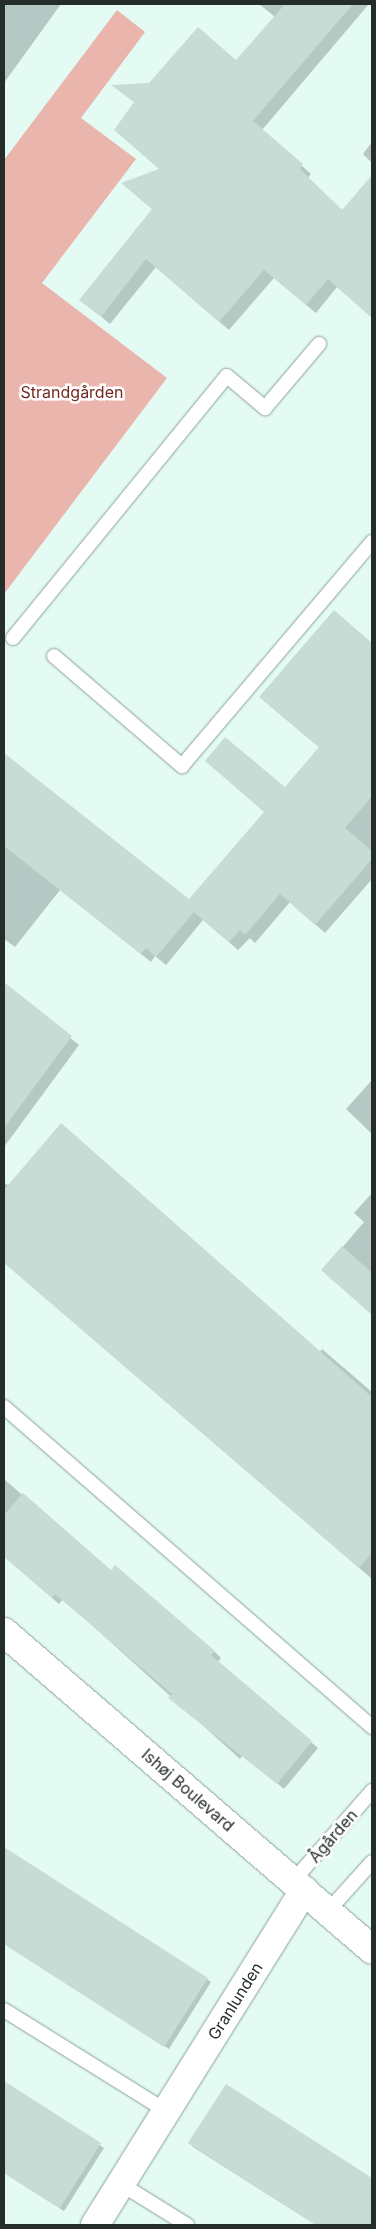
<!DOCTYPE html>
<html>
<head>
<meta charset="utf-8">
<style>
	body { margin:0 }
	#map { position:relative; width:376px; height:2229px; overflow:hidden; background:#e4fbf4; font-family:Inter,sans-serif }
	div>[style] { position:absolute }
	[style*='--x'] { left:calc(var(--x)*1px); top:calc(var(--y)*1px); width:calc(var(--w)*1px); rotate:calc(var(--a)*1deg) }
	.green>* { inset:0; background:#eab5ad }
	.shadow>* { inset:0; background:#0003 }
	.building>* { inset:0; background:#c6dcd5 }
	.roads { filter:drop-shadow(0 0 1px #8ba099) drop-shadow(0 0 1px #8ba099) }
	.service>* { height:14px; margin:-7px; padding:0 7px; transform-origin:7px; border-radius:7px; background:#fff }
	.minor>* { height:28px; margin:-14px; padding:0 14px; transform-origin:14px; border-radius:14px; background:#fff }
	.tertiary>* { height:28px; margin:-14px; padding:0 14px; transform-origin:14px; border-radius:14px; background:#fff }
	span { translate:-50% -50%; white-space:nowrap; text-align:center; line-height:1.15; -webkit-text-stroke:5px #fff; paint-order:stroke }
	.park-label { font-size:16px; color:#752821 }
	.street-label { font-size:16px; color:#252d2a }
	.frame { position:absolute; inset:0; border:5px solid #252d2a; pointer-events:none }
</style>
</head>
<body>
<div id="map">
	<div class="green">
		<div style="clip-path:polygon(117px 10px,145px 32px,81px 118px,136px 159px,42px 283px,167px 378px,4px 594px,4px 160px)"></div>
	</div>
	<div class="shadow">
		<div style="clip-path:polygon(4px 4px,61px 4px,4px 83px)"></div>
		<div style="clip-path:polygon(259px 4px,369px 4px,262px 130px,311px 174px,308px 178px,343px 211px,372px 177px,372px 317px,337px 287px,316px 313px,274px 278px,229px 330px,156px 267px,110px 324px,81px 300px,153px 210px,123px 184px,160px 170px,135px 103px,114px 86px,149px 85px,236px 62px,275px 17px)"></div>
		<div style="clip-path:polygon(372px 142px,372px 163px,363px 154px)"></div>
		<div style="clip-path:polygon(334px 612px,372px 645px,372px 879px,325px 933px,290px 902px,255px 943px,250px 938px,238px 950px,203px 920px,166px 965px,155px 956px,151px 962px,60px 890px,15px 947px,4px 939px,4px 755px,189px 901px,265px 812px,206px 761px,285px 789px,320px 748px,270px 706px)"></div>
		<div style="clip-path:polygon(7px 986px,79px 1045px,4px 1147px,4px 990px)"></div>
		<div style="clip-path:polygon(372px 1080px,372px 1134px,346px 1109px)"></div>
		<div style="clip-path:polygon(4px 1183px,319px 1353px,322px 1349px,372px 1392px,372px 1579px,4px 1262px)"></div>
		<div style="clip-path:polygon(372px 1193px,372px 1314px,323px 1270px,364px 1222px,354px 1213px)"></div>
		<div style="clip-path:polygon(4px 1479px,111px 1572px,214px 1651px,221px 1658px,217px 1663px,318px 1748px,284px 1789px,243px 1755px,240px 1759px,63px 1599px,59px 1604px,4px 1556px)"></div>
		<div style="clip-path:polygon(4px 1849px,211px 1982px,169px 2049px,4px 1944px)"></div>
		<div style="clip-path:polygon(4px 2083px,104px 2148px,64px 2211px,4px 2173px)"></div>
		<div style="clip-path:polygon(226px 2086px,372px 2179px,372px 2225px,316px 2225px,193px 2147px,190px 2143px)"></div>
	</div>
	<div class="building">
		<div style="clip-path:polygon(285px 4px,353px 4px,253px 121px,303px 164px,300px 169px,342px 210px,372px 175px,372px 318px,328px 279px,306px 305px,264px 270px,219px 322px,146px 259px,101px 317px,79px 300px,152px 209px,121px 183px,159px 169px,114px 130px,134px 102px,111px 85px,149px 83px,198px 27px,236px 60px)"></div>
		<div style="clip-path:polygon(334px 610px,372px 643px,372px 796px,345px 828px,372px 851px,372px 859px,315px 925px,280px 894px,245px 935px,240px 930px,229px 942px,194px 912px,156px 957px,146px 948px,141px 954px,4px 846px,4px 753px,189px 899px,264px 812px,205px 761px,225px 737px,285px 787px,319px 747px,259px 697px)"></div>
		<div style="clip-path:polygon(4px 982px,72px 1036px,4px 1128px)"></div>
		<div style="clip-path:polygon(61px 1123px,372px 1397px,372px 1553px,359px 1568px,4px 1263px,4px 1190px)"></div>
		<div style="clip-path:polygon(342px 1246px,372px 1273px,372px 1315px,321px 1270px)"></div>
		<div style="clip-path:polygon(23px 1493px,111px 1570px,115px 1565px,215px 1651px,211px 1655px,312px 1741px,277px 1784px,168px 1698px,172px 1694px,55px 1594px,52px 1598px,4px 1557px,4px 1515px)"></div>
		<div style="clip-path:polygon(4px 1847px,208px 1978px,164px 2047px,4px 1944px)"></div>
		<div style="clip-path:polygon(4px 2081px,101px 2143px,60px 2208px,4px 2173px)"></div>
		<div style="clip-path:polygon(226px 2084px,372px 2178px,372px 2225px,316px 2225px,188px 2143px)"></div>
	</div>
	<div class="roads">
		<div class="service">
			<div style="--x:13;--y:638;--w:338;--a:-50.8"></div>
			<div style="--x:227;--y:376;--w:50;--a:40.1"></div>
			<div style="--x:265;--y:408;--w:84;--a:-49.8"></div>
			<div style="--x:54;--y:656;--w:169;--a:40.7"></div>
			<div style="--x:182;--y:766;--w:294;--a:-49.7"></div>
			<div style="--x:4;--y:1407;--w:488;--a:41"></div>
			<div style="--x:293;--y:1881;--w:120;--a:-48.7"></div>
			<div style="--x:328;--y:1911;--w:66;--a:-48.1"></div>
			<div style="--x:4;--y:2010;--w:191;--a:31.9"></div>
			<div style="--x:121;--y:2184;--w:78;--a:31.8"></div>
		</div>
		<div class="minor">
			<div style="--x:95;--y:2225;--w:395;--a:-58"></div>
		</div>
		<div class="tertiary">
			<div style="--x:4;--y:1632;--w:486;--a:40.8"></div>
		</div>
	</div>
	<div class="park-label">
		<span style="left:72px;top:392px">Strandgården</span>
	</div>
	<div class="street-label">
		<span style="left:188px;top:1790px;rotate:41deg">Ishøj Boulevard</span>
		<span style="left:333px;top:1836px;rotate:-49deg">Ågården</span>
		<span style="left:235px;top:2001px;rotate:-58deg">Granlunden</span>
	</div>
	<div class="frame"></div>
</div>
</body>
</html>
